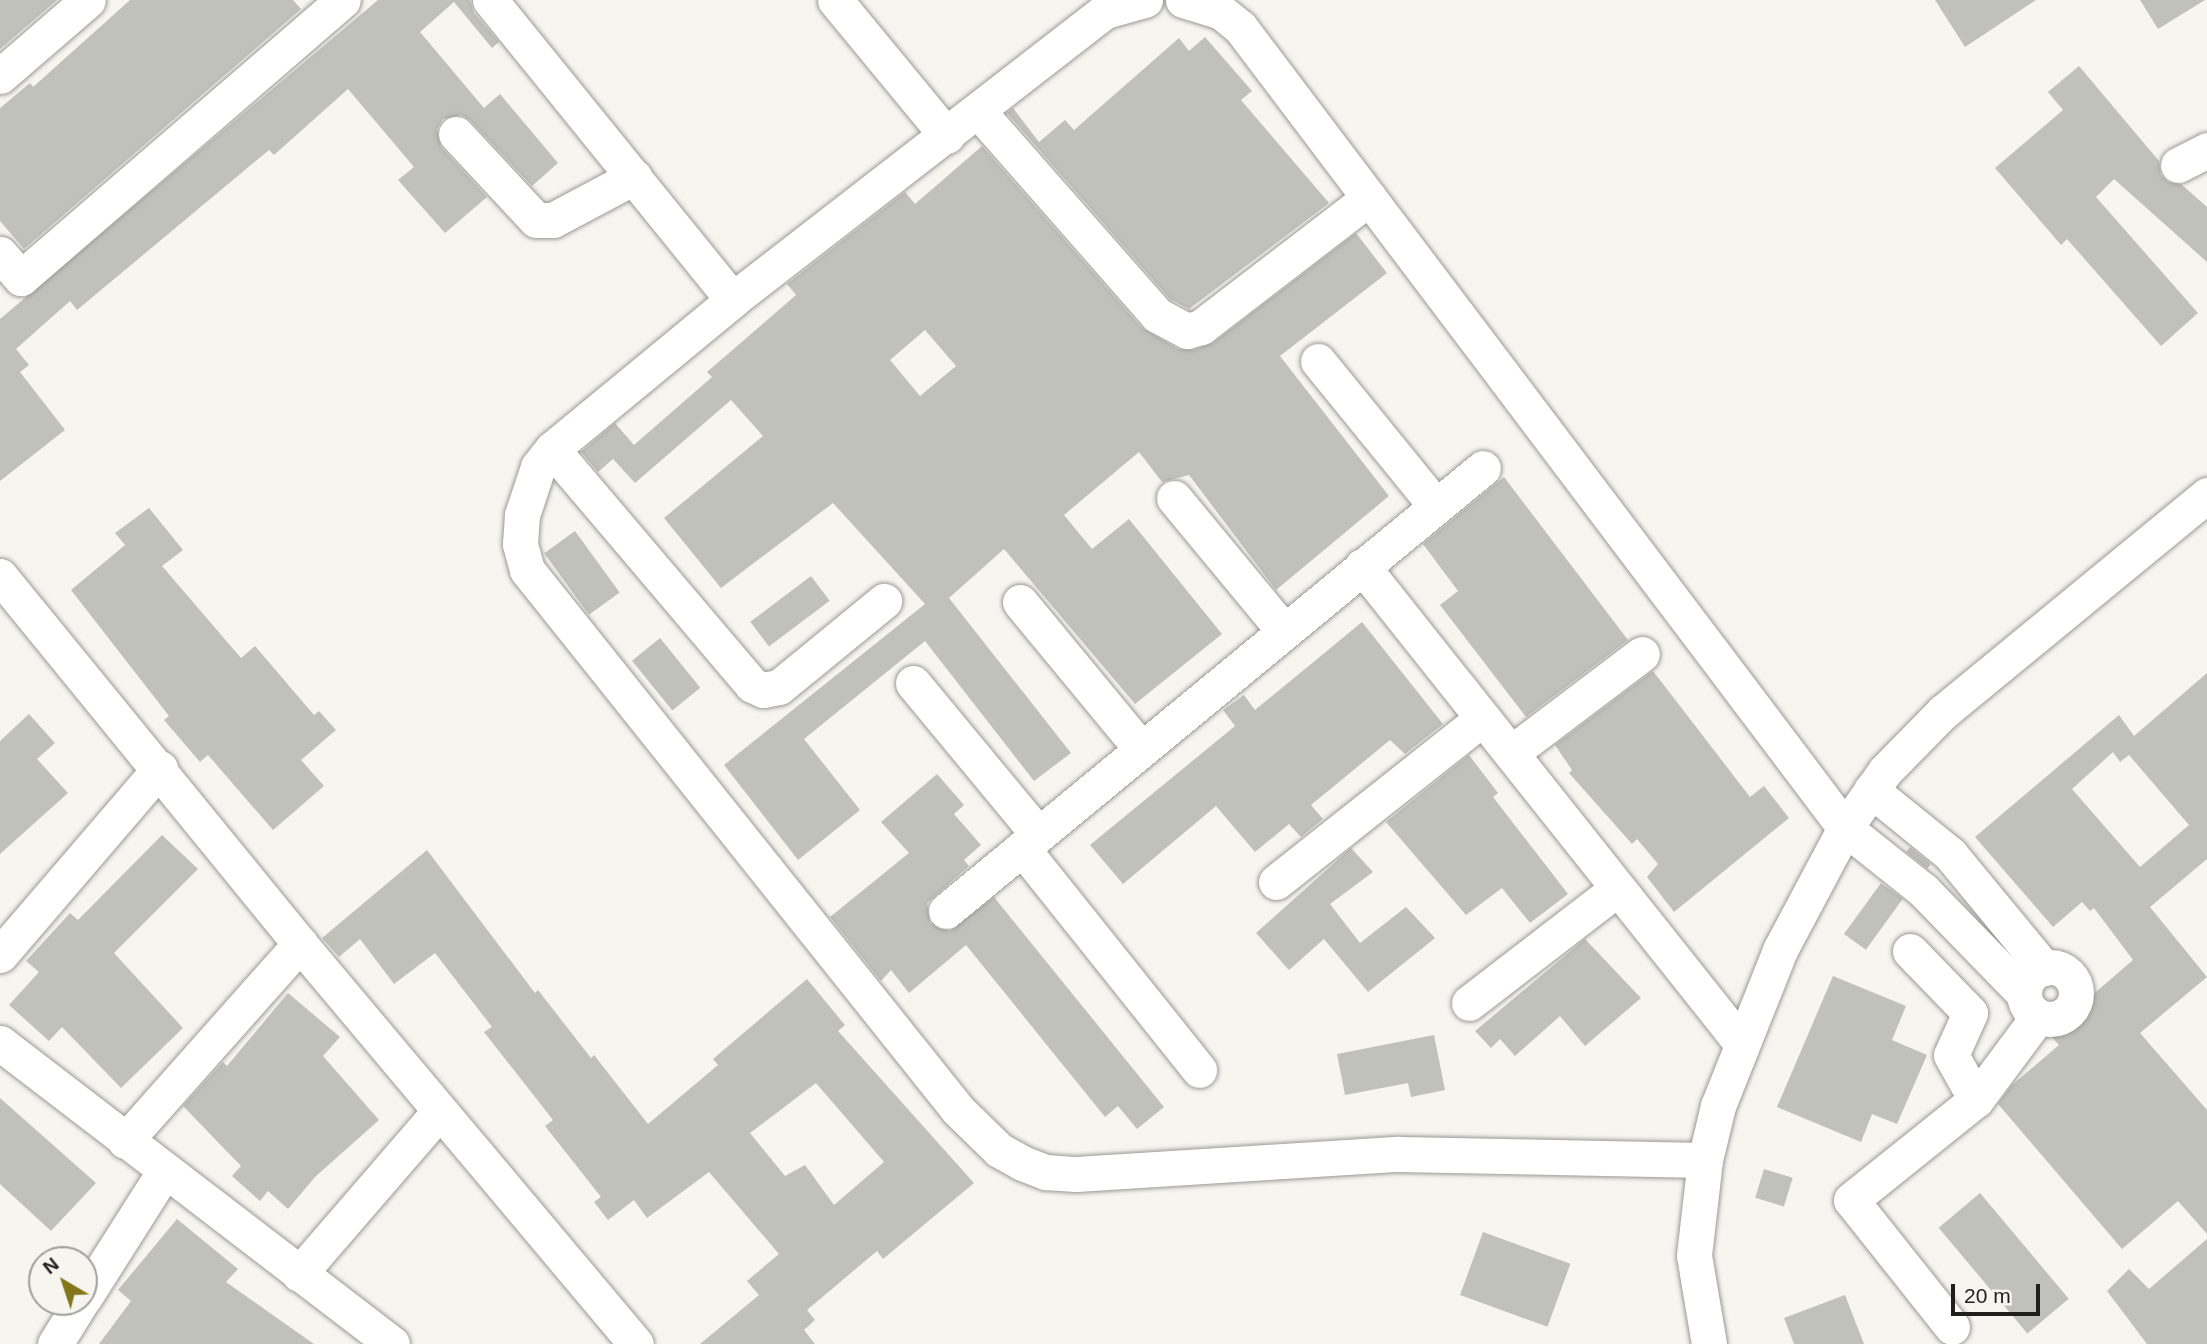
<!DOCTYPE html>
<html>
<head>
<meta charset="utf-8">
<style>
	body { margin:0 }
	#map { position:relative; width:2207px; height:1344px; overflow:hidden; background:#f6f5f0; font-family:Helvetica,sans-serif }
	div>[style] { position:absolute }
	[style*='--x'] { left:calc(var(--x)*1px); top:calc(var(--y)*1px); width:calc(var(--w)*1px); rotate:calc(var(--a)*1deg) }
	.building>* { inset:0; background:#c1c1bc; transform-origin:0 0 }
	.roads { filter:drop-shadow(0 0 2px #9a9995) drop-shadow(0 0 2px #9a9995) }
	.minor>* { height:35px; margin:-17.5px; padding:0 17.5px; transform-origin:17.5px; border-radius:17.5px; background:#fff }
	.minor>.ring { margin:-17.5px; padding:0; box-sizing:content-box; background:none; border:35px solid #fff; border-radius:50% }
	span { translate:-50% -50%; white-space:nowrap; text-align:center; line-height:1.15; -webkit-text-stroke:5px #f6f5f0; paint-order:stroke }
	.north { position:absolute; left:28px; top:1246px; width:70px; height:70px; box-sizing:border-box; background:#f6f5f0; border:2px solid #a09f9c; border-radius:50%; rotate:321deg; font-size:19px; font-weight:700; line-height:28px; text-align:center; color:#1f1f1d }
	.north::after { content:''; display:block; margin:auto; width:24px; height:32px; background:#82771b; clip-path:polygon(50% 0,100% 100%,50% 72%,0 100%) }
	.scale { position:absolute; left:1951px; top:1284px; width:89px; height:32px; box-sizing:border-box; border:4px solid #1f1f1d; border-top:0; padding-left:9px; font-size:21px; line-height:24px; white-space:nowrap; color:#1f1f1d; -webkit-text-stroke:5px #f6f5f0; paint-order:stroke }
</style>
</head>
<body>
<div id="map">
	<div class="building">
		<div style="clip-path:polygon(0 0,57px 0,0 49px)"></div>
		<div style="clip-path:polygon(130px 0,293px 0,301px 9px,24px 249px,0 221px,0 108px,30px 83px,33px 87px)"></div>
		<div style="clip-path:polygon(378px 0,470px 0,474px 13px,499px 42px,492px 48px,454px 2px,420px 32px,484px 108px,500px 94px,558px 163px,532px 186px,470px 120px,461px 115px,443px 119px,437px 129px,441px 147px,487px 197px,445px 233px,398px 180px,414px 167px,348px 89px,274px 155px,269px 150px,77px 310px,70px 301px,16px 349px,29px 365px,20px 372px,65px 430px,0 481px,0 319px)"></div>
		<div style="clip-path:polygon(1935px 0,2036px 0,1965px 47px)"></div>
		<div style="clip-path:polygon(2140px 0,2205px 0,2158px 29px)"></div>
		<div style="clip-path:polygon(1205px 37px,1252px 91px,1241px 100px,1329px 203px,1189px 309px,1170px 299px,1007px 113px,1013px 108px,1039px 142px,1065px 120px,1074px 130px,1179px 38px,1189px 51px)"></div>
		<div style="clip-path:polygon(2079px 66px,2159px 161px,2161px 175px,2168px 182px,2181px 184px,2207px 207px,2207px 262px,2114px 179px,2096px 197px,2198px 313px,2161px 346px,2067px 239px,2061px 245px,1995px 168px,2063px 110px,2048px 92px)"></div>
		<div style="clip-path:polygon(evenodd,982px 146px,1142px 328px,1178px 349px,1193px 350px,1213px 343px,1356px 233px,1387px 273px,1280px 356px,1389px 496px,1276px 590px,1189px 475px,1162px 482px,1139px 452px,1064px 515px,1092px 549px,1129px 519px,1222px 634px,1135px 704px,1004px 549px,949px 598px,1071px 753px,1034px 781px,925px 641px,804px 739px,860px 810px,798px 860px,724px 765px,925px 604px,833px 503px,721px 588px,664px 518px,763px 436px,731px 400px,635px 483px,613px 459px,598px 472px,581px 452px,615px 423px,634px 445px,712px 377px,707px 372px,796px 295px,787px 284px,905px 192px,915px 204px,982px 146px,925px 330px,956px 366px,920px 396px,890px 360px,925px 330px)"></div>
		<div style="clip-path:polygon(1504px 477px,1628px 640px,1526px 717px,1440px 605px,1458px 591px,1423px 544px)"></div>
		<div style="clip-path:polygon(149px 508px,183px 550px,162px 566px,241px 658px,255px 646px,314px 715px,319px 711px,336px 730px,301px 760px,324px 786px,273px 830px,208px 755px,200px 762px,164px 720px,169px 716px,71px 590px,125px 545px,115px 533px)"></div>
		<div style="left:575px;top:531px;width:76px;height:38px;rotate:54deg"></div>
		<div style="left:811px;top:576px;width:31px;height:76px;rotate:53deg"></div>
		<div style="clip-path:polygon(1362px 622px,1443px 724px,1405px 754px,1390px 740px,1311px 805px,1323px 819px,1301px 837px,1289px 824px,1255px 852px,1216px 806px,1123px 884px,1090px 845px,1235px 726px,1223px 710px,1244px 695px,1255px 710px)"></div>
		<div style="left:660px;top:638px;width:64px;height:36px;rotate:51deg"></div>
		<div style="clip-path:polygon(1653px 671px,1750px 797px,1764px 786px,1789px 818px,1674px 912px,1647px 877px,1658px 864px,1637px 839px,1632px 844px,1569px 773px,1572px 770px,1555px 745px)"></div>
		<div style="clip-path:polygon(evenodd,2207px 673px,2207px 859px,2150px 907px,2207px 977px,2140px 1033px,2207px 1110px,2207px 1234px,2178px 1201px,2122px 1249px,1998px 1104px,2011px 1086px,2059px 1045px,2050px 1035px,2054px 1028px,2133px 960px,2094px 908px,2090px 911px,2082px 902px,2053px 927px,1975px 837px,2119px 715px,2134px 736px,2207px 673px,2113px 752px,2120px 762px,2129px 755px,2189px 825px,2140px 867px,2072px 789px,2113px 752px)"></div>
		<div style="clip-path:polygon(29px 714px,55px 743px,37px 759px,68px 793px,0 854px,0 741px)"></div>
		<div style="clip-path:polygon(1469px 755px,1498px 793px,1493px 797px,1568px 894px,1530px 923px,1502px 888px,1466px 915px,1386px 822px)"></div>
		<div style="clip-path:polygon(937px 774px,964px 805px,954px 814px,981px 845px,964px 860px,969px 866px,927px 903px,930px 923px,950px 931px,994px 897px,1164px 1107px,1137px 1129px,1118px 1106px,1105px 1117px,966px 945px,909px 993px,891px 970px,881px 981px,830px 917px,909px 853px,881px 822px)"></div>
		<div style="clip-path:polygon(162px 835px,198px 869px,114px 953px,183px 1028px,121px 1088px,62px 1027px,49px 1041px,9px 1005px,39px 972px,26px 961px,70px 913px,78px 920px)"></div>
		<div style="left:1910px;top:847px;width:27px;height:6px;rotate:39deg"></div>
		<div style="clip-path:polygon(1351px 848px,1373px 872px,1330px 904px,1360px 943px,1406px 907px,1435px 938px,1368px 992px,1324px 939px,1289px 970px,1256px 933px)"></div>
		<div style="clip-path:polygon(evenodd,427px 850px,535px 993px,538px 990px,591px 1058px,594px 1055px,648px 1124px,718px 1065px,713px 1059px,807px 979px,845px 1025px,838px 1031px,974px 1183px,883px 1259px,877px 1251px,807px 1310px,815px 1320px,804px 1330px,815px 1344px,700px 1344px,759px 1295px,747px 1281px,779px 1254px,709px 1172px,647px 1218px,634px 1200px,608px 1220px,594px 1202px,601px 1197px,545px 1126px,553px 1120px,484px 1032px,492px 1027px,435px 953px,394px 984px,360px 939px,339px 957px,322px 938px,427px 850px,816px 1083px,884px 1162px,834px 1205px,805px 1165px,785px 1176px,750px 1133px,816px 1083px)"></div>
		<div style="left:1881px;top:883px;width:27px;height:63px;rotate:36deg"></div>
		<div style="clip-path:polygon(1585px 939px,1641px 998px,1585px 1046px,1560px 1016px,1515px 1056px,1500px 1039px,1491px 1048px,1475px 1031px)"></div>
		<div style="clip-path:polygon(1833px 976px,1906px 1006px,1892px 1040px,1927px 1055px,1897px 1124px,1872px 1114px,1861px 1142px,1777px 1107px)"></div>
		<div style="clip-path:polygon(288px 993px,340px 1037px,323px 1056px,379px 1120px,315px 1177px,288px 1209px,268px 1191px,260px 1201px,232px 1176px,241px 1166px,183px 1106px,223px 1062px,227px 1066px)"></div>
		<div style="clip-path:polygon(1434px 1035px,1445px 1090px,1411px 1097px,1408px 1083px,1345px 1095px,1337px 1054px)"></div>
		<div style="clip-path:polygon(0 1098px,96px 1183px,51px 1231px,0 1184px)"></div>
		<div style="left:1764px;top:1169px;width:30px;height:30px;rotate:17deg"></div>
		<div style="left:1980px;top:1193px;width:138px;height:54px;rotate:50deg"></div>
		<div style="clip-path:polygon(177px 1219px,238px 1269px,226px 1282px,314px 1344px,99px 1344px,131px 1301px,118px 1290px)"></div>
		<div style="left:1483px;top:1232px;width:93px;height:67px;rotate:20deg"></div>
		<div style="clip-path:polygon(2207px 1239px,2207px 1344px,2147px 1344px,2107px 1291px,2129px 1269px,2149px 1289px)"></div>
		<div style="clip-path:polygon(1845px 1295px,1864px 1344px,1794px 1344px,1784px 1318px)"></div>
	</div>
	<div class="roads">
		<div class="minor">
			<div style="--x:490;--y:0;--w:386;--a:51"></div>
			<div style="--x:835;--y:0;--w:176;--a:50.5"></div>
			<div style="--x:1145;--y:0;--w:41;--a:164.6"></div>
			<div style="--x:1105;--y:11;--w:471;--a:142.2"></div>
			<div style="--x:733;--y:300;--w:234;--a:140.5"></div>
			<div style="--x:552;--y:449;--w:23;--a:128"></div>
			<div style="--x:538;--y:467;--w:51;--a:108.4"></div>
			<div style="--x:522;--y:515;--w:29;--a:94"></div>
			<div style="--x:520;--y:544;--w:27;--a:75"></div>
			<div style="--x:527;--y:570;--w:691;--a:51.4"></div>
			<div style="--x:958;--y:1110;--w:57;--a:44.3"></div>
			<div style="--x:999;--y:1150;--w:26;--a:29"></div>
			<div style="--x:1022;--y:1163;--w:26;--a:21"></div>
			<div style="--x:1046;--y:1172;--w:30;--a:4"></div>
			<div style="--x:1076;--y:1174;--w:323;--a:-3.6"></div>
			<div style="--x:1398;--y:1154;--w:307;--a:1.1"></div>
			<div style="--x:1183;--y:0;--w:39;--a:17"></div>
			<div style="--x:1220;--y:11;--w:26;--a:39"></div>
			<div style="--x:1240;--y:27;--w:1004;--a:52.94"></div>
			<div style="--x:1845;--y:828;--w:100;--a:38.5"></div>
			<div style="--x:1923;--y:890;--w:145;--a:45.8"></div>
			<div style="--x:0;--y:76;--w:116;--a:-40.8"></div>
			<div style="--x:978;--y:111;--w:271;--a:48.7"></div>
			<div style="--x:1157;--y:315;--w:34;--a:28"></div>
			<div style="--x:1187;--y:331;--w:15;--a:-16"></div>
			<div style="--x:1201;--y:327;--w:212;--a:-37.5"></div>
			<div style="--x:456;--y:134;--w:117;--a:47.1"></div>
			<div style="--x:536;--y:220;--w:17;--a:0"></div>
			<div style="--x:553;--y:220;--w:92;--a:-28"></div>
			<div style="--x:2178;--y:165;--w:33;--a:-27"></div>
			<div style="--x:0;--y:254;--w:32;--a:49"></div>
			<div style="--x:21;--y:278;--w:425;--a:-40.8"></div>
			<div style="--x:1318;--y:361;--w:187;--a:50.9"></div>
			<div style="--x:552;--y:449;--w:309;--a:49.7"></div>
			<div style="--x:752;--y:685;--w:12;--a:24"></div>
			<div style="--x:763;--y:690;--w:16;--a:-11"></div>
			<div style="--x:779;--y:687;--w:136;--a:-39.3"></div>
			<div style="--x:1174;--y:498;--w:173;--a:50.4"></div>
			<div style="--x:1362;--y:566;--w:611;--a:51.52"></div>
			<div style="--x:0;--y:576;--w:475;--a:50.8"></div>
			<div style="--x:300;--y:944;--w:522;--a:49.97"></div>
			<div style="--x:1020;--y:602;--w:190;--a:50.5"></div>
			<div style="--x:913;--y:683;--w:196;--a:50.4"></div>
			<div style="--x:1511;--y:753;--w:164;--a:-37.1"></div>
			<div style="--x:1871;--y:790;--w:102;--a:39"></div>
			<div style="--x:1950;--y:854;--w:148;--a:50.5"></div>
			<div style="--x:1022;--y:848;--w:284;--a:51.4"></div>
			<div style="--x:1276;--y:882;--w:264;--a:-38.4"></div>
			<div style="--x:946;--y:911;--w:696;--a:-39.52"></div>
			<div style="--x:1910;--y:951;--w:86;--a:45.9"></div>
			<div style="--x:1970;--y:1013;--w:46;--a:114.3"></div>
			<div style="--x:1951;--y:1055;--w:51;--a:60.9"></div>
			<div style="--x:0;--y:955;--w:246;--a:-49.4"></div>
			<div class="ring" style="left:2024px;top:967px;width:17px;height:17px"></div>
			<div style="--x:1469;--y:1003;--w:187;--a:-37.6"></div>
			<div style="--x:0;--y:1043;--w:494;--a:37.5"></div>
			<div style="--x:125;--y:1141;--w:264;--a:-48.4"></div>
			<div style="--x:299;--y:1274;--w:214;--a:-49.2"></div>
			<div style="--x:84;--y:1298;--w:149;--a:-57.6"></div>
			<div style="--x:1952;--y:1327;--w:162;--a:-128.5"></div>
			<div style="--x:1851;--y:1200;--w:160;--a:-38.7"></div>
			<div style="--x:1976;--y:1100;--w:102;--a:-53.4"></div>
			<div style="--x:55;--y:1344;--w:49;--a:-58.2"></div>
			<div style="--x:1709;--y:1344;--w:90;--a:-99.6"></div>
			<div style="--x:1694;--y:1255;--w:96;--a:-83.4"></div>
			<div style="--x:1705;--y:1160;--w:56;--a:-76.5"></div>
			<div style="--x:1718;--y:1106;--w:168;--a:-68.3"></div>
			<div style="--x:1780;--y:950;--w:138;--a:-62"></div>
			<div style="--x:1845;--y:828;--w:70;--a:-54.9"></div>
			<div style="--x:1885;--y:771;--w:83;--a:-45.5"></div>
			<div style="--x:1943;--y:712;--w:342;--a:-39.4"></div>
		</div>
	</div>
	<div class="north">N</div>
	<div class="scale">20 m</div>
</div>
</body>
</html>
